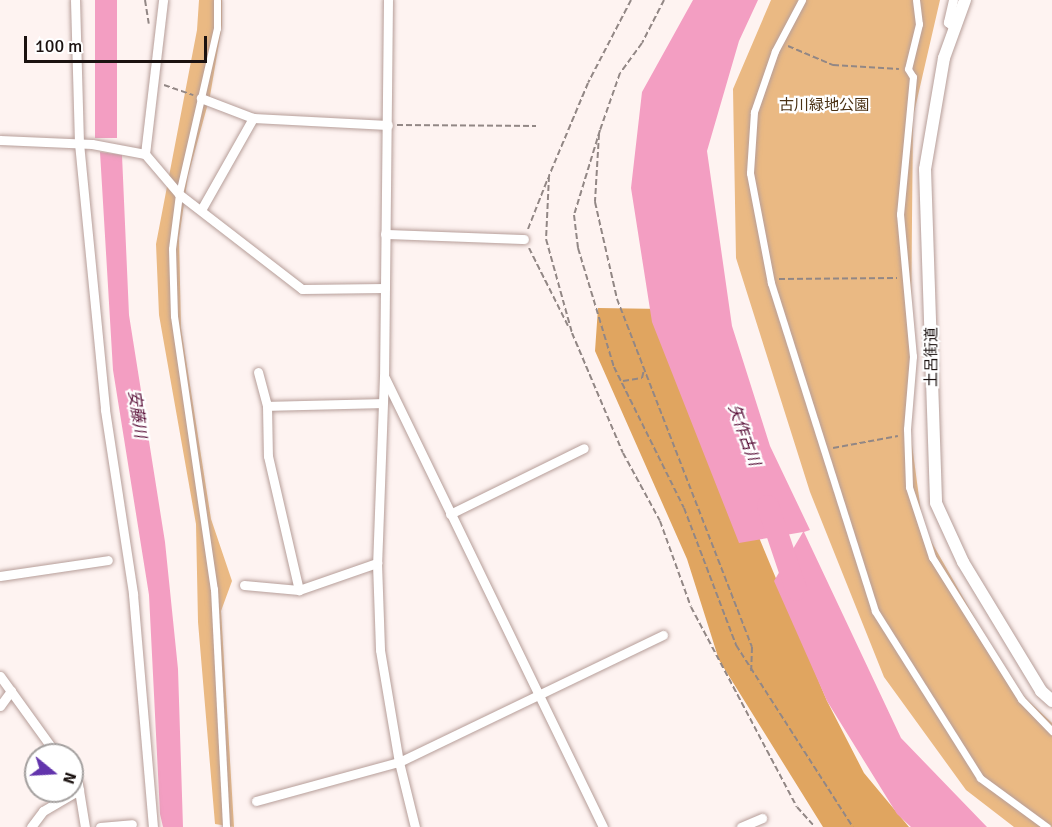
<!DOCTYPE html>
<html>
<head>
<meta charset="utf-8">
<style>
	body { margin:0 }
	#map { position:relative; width:1052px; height:827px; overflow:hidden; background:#fef3f1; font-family:Signika,"Noto Sans JP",sans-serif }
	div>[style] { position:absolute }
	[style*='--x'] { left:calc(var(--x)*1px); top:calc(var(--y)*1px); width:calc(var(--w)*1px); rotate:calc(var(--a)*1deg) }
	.green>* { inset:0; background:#eab983 }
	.forest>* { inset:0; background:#e0a560 }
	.water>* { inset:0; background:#f39ec2; transform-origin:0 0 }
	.river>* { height:22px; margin:-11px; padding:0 11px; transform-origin:11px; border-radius:11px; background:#f39ec2 }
	.path>* { height:2px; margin-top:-1px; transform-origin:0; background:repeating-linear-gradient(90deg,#928785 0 6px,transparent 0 9px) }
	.roads { filter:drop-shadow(0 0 2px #b69e99) drop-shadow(0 0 2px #b69e99) }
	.pedestrian>* { height:7px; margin:-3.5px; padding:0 3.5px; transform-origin:3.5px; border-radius:3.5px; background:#fff }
	.minor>* { height:9px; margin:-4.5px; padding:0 4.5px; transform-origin:4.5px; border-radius:4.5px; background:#fff }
	.tertiary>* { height:12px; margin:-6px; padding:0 6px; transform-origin:6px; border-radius:6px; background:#fff }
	span { translate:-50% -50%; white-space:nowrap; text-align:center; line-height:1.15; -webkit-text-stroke:4.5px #fff; paint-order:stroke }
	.park-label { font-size:15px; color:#4a3114 }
	.street-label { font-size:15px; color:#1b1210 }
	.water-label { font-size:16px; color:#550933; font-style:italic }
	.north { position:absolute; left:24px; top:743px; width:60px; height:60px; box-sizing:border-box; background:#fff; border:2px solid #a4a09f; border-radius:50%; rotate:108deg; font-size:16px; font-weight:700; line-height:24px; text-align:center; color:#1b1210 }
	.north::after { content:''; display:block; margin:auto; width:21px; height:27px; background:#6234ac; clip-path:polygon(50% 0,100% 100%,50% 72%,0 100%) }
	.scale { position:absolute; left:24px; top:36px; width:183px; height:27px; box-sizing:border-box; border:3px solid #1b1210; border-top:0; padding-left:8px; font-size:18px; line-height:21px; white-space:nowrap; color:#1b1210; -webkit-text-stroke:4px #fff; paint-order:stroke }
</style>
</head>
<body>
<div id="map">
	<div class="green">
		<div style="clip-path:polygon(199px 0,222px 0,222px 25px,210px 96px,188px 176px,179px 238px,181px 328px,211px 519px,232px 581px,221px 611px,234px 827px,215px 824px,198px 622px,196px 524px,159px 315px,156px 244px,197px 30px)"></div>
		<div style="clip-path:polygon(771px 0,940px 0,913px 117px,910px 430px,923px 527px,1014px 687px,1052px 723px,1052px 827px,1014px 827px,966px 790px,884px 677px,810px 492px,736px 258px,733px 89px)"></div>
	</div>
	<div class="forest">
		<div style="clip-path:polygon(598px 308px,664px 309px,827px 701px,864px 773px,909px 827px,823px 827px,719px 660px,687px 559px,595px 351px)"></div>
	</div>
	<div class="water">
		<div style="left:95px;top:0;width:22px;height:138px"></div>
		<div style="clip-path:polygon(693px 0,758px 0,739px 41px,707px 151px,732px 326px,770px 446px,810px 530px,804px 532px,901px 738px,987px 827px,911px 827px,897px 814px,827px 701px,774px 581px,803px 532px,739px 543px,652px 322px,631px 188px,642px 92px)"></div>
		<div style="clip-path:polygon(100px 152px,122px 155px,129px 315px,165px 542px,178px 669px,183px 827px,163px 827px,160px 814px,149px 595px,113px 370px)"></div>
	</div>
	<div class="river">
		<div style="--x:768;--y:506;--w:88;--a:71.4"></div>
	</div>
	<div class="path">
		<div style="--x:145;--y:0;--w:24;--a:81"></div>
		<div style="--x:631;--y:0;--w:93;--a:117.4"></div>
		<div style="--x:588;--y:83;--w:101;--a:112.8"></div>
		<div style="--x:549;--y:176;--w:63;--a:92.7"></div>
		<div style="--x:546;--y:239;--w:98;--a:74.5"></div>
		<div style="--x:572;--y:333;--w:130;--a:67"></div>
		<div style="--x:623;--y:453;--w:77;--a:61.4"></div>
		<div style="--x:660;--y:521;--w:91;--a:70.2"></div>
		<div style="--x:691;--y:607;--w:226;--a:62.1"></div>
		<div style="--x:797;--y:807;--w:27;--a:48"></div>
		<div style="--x:664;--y:0;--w:48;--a:117.1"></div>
		<div style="--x:642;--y:43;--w:37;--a:126"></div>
		<div style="--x:620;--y:73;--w:60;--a:109.3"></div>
		<div style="--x:600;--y:130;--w:89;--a:107"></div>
		<div style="--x:574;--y:215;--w:33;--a:83"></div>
		<div style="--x:578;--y:248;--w:124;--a:73.2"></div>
		<div style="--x:614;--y:367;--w:157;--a:63.6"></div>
		<div style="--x:684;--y:508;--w:147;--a:69.2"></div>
		<div style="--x:736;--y:645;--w:216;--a:57.3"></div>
		<div style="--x:788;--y:46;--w:49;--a:22.9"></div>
		<div style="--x:833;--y:65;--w:66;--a:3.5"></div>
		<div style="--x:164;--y:85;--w:31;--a:19"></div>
		<div style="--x:397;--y:125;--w:139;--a:0.4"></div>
		<div style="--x:599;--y:134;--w:68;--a:93.4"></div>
		<div style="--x:595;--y:202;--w:99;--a:77.2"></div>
		<div style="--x:617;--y:299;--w:373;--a:68.8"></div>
		<div style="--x:752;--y:647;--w:24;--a:92"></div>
		<div style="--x:528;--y:229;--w:55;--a:-68.6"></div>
		<div style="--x:529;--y:248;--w:87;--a:63.4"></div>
		<div style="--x:779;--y:279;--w:118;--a:-0.5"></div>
		<div style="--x:623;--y:381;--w:19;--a:-9"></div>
		<div style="--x:642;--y:378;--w:8;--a:-76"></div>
		<div style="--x:833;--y:448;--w:66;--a:-10.5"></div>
	</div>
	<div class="roads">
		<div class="pedestrian">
			<div style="--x:217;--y:0;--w:28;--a:90"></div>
			<div style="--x:217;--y:28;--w:170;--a:102.9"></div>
			<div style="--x:179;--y:194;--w:55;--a:97.3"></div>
			<div style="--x:172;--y:249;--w:67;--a:88.3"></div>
			<div style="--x:174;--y:316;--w:276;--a:81.7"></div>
			<div style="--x:214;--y:589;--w:238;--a:87.1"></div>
			<div style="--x:802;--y:0;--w:58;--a:117.9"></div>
			<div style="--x:775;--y:51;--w:65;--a:109"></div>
			<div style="--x:754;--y:112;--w:61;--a:93.8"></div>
			<div style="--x:750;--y:173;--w:112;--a:79.2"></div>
			<div style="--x:771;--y:283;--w:344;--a:72.4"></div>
			<div style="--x:875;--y:611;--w:197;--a:57.8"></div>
			<div style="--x:980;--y:778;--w:83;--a:36.2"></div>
			<div style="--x:916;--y:0;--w:24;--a:83"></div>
			<div style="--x:919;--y:24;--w:46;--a:103.7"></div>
			<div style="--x:908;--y:69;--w:9;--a:58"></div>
			<div style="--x:913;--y:77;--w:138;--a:95.4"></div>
			<div style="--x:900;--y:214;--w:143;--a:84.8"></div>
			<div style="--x:913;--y:356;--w:73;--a:94.7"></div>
			<div style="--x:907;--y:429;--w:58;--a:88"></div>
			<div style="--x:909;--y:487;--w:74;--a:71.8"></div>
			<div style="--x:932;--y:557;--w:168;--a:57.9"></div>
			<div style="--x:1021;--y:699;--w:45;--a:45.9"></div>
		</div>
		<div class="minor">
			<div style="--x:75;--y:0;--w:143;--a:88.4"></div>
			<div style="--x:79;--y:143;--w:268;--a:84.4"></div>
			<div style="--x:105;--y:410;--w:186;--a:81.3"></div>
			<div style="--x:133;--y:594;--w:234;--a:85.1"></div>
			<div style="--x:388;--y:0;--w:376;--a:90.6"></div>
			<div style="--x:384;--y:376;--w:187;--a:92.1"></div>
			<div style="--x:377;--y:563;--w:87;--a:88"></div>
			<div style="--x:380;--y:650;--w:114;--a:80.4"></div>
			<div style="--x:399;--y:762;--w:67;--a:76.2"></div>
			<div style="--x:953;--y:0;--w:23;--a:103"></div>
			<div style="--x:948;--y:22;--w:9;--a:41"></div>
			<div style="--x:253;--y:118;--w:135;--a:3"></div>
			<div style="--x:0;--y:140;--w:92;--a:2.5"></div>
			<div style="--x:92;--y:144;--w:54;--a:10.7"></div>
			<div style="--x:145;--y:154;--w:52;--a:49.6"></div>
			<div style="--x:179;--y:194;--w:155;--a:37.7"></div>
			<div style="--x:302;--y:289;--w:83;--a:-0.7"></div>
			<div style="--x:145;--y:154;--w:155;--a:-83.3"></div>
			<div style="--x:201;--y:210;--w:106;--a:-60.5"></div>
			<div style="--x:253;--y:118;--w:56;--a:-159"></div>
			<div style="--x:385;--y:234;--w:139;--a:2.1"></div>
			<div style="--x:258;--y:372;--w:35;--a:75"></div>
			<div style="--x:267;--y:406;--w:50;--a:88.9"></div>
			<div style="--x:268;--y:456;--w:138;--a:77"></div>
			<div style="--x:385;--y:378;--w:499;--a:64.1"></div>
			<div style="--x:267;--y:406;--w:114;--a:-1.5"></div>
			<div style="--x:450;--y:514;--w:149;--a:-26.2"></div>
			<div style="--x:0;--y:576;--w:109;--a:-8.4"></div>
			<div style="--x:244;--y:585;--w:55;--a:5.2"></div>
			<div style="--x:299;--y:590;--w:83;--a:-19.1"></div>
			<div style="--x:0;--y:676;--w:97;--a:54.2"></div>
			<div style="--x:0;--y:706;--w:19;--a:-54"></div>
			<div style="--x:72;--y:776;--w:10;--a:53"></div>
			<div style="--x:78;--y:784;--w:44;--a:80.8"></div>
			<div style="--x:256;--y:801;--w:148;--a:-15.3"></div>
			<div style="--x:399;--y:762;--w:293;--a:-25.7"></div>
			<div style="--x:31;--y:827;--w:20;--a:-53"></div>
			<div style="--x:43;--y:811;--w:42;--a:-30.3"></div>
			<div style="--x:100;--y:827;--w:32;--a:-5"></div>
			<div style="--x:741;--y:827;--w:23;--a:-23"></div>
		</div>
		<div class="tertiary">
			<div style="--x:965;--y:0;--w:62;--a:109.9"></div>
			<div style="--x:944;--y:58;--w:113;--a:99.7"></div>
			<div style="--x:925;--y:169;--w:334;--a:88.1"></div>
			<div style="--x:936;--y:503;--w:65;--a:65.4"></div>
			<div style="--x:963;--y:562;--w:151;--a:58.8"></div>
			<div style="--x:1041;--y:691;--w:15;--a:42"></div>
		</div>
	</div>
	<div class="park-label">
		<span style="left:824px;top:106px">古川緑地公園</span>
	</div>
	<div class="street-label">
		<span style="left:932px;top:357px;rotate:-90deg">土呂街道</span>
	</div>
	<div class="water-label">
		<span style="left:137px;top:414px;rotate:82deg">安藤川</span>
		<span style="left:744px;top:435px;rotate:70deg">矢作古川</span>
	</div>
	<div class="north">N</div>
	<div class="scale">100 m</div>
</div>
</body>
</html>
